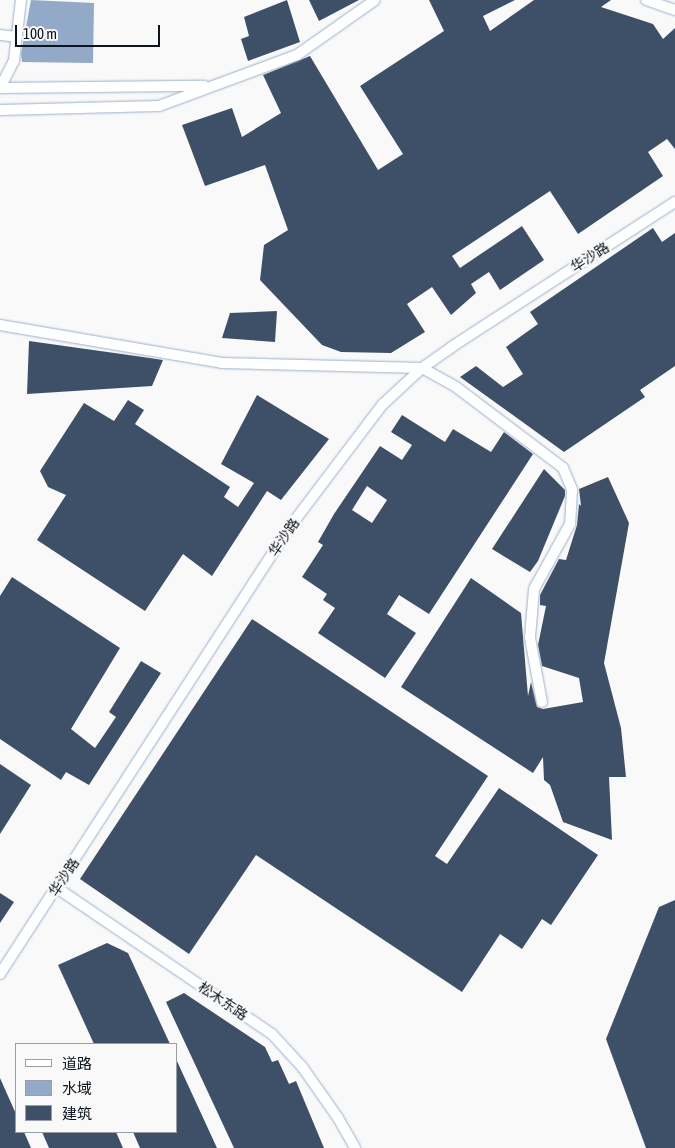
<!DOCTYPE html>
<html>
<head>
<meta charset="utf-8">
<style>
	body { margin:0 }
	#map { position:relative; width:675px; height:1148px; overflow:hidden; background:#f9f9f9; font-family:"Asap Condensed","Noto Sans SC",sans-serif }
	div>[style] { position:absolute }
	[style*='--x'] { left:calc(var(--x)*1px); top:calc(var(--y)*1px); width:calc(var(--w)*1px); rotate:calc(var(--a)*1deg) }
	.water>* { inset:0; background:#92aac8 }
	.building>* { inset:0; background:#3e5067 }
	.roads { filter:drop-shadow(0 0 1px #9cb0cb) drop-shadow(0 0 1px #9cb0cb) }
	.minor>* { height:10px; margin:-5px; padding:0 5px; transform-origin:5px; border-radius:5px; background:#fff }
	span { translate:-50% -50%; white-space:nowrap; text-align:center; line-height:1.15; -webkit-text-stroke:5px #f9f9f9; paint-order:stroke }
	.street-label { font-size:14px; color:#0c141d }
	.legend { position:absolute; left:15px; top:1043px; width:162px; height:90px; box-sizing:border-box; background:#f9f9f9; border:1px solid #9a9da1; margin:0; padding:6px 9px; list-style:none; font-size:15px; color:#0c141d }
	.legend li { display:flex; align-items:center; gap:10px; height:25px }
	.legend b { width:25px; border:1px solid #9a9da1 }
	.scale { position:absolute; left:15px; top:25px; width:145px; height:22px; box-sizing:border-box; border:2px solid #0c141d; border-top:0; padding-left:6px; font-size:15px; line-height:18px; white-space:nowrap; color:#0c141d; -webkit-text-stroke:4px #f9f9f9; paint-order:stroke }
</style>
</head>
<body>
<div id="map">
	<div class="water">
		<div style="clip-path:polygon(31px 0,94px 3px,93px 63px,22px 62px,21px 54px)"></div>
	</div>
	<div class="building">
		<div style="clip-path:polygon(287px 0,300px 42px,248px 61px,241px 39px,249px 36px,244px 17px)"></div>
		<div style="clip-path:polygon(309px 0,359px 0,319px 21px)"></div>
		<div style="clip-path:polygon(429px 0,515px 0,483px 16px,490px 31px,534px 0,611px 0,601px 7px,653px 24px,663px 39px,675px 28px,675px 149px,667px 139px,648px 152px,663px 176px,578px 234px,550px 191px,452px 256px,460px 268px,522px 226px,544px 260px,500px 290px,489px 272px,471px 284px,476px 293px,451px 315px,432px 287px,407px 304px,425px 332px,391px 353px,341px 352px,322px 345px,260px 280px,264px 245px,288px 230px,265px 165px,205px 186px,182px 125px,232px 108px,242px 137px,281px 113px,263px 75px,310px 56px,378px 170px,403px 154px,360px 86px,444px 31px)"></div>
		<div style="clip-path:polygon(653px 228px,662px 242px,675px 233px,675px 366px,640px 390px,645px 397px,564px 452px,460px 377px,476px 366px,503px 387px,523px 374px,506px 347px,538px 324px,530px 312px)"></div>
		<div style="clip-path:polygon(277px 311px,275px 342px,222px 338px,230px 313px)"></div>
		<div style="clip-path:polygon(29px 341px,150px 358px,163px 360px,152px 386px,27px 394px)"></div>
		<div style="clip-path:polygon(257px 395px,329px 439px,281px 500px,267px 491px,212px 576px,183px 554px,145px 611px,37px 540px,66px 495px,48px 487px,40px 471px,84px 403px,114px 421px,128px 400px,144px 410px,135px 424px,230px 487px,224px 497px,238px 507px,254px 483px,221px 464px)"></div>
		<div style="clip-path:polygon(evenodd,402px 415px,445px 442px,453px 429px,491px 452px,504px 432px,533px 454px,429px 614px,399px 595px,387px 614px,416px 633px,385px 678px,318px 633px,335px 608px,323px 600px,327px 594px,302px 577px,323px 545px,318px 542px,334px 514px,380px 446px,402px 460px,412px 445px,391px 432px,402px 415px,367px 486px,387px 500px,372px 523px,352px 510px,367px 486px)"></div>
		<div style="clip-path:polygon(544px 469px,565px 490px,565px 496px,538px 561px,530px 572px,492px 549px)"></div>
		<div style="clip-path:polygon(608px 477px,629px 523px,604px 663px,621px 728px,626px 777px,609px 777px,612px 840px,563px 822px,550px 785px,544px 780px,543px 757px,533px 773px,401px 687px,471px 578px,521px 613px,528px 696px,531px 682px,537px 707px,543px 709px,583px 702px,579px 678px,542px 666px,538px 645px,546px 606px,540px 605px,540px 595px,559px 559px,566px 560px,577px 525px,579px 504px,581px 506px,579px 489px)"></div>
		<div style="clip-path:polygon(12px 577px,120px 648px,71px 729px,95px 748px,116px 717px,109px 712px,141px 661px,161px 673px,89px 785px,66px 772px,61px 780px,0 739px,0 596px)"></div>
		<div style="clip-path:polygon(252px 619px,488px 776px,435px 856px,447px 864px,499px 788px,598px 855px,551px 925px,542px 919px,522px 949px,500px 934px,462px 992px,256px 855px,189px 954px,80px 879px)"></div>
		<div style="clip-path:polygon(0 764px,31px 785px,0 834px)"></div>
		<div style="clip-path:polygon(0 893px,14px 902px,0 923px)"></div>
		<div style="clip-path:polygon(675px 900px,675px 1148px,646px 1148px,606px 1039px,659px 907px)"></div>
		<div style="clip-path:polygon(107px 943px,128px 953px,170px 1044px,94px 1044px,58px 965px)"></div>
		<div style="clip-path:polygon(184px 993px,265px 1047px,272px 1062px,278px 1060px,289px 1084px,296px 1081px,324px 1148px,234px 1148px,166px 1002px)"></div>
		<div style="clip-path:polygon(176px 1059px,217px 1148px,140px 1148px,133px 1132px,176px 1132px)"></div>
		<div style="clip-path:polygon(0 1078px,16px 1114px,16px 1132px,24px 1132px,31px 1148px,0 1148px)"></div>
		<div style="clip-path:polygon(42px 1132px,116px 1132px,123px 1148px,49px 1148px)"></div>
	</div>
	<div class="roads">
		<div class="minor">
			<div style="--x:646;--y:0;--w:31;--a:19"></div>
			<div style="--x:0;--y:35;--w:16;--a:7"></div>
			<div style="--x:0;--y:88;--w:204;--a:-0.6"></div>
			<div style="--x:0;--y:88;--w:30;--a:-63"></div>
			<div style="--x:14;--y:61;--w:61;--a:-83.5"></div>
			<div style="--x:0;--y:110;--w:159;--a:-1.4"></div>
			<div style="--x:159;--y:106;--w:147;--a:-20.3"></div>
			<div style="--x:297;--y:55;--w:95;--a:-35.2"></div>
			<div style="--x:0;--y:325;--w:225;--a:9.7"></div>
			<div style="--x:222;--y:363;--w:200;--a:1.4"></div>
			<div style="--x:422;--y:368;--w:39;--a:29"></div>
			<div style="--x:456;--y:387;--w:134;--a:37.1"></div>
			<div style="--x:563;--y:468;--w:23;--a:67"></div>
			<div style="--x:572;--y:489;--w:35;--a:93"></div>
			<div style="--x:570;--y:524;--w:74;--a:119"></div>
			<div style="--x:534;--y:589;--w:49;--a:94.7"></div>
			<div style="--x:530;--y:638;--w:65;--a:79.4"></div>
			<div style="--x:57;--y:888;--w:260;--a:34.2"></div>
			<div style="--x:272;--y:1034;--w:46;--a:47.6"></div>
			<div style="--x:303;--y:1068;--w:61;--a:55"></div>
			<div style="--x:338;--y:1118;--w:34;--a:60"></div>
			<div style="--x:0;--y:974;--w:531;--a:-57.06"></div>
			<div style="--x:289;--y:528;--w:154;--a:-52.9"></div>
			<div style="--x:382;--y:405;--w:54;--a:-42.8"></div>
			<div style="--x:422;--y:368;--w:38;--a:-35"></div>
			<div style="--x:453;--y:346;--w:265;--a:-33"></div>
		</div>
	</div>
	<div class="street-label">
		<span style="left:590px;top:257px;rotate:-33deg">华沙路</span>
		<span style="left:284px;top:537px;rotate:-56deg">华沙路</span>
		<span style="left:64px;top:877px;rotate:-57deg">华沙路</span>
		<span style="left:223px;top:1001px;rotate:34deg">松木东路</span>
	</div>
	<ul class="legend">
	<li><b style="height:6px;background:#fff"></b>道路</li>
	<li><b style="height:14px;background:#92aac8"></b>水域</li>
	<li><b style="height:14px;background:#3e5067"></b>建筑</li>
	</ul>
	<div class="scale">100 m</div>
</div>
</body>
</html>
